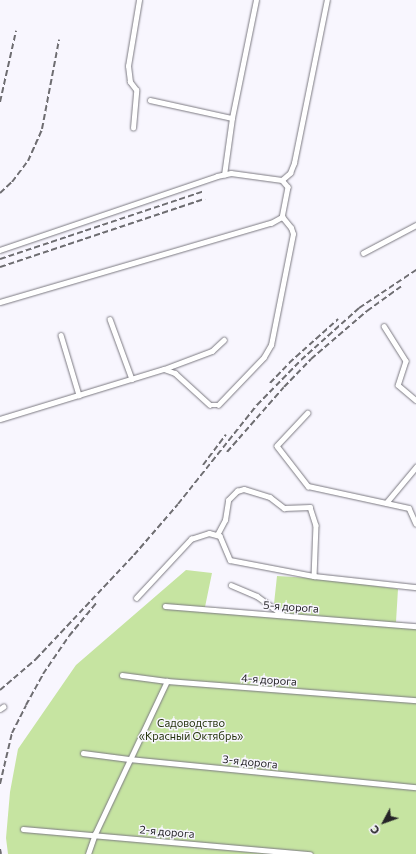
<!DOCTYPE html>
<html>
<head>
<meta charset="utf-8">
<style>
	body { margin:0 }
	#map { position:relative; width:416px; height:854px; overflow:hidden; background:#f8f6fe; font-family:Commissioner,sans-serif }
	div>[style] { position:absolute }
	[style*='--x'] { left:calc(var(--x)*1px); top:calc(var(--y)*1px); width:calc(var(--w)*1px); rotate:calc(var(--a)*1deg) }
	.green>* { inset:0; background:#c6e4a1 }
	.roads { filter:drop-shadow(0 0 1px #7b7981) drop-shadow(0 0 1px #7b7981) }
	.lane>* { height:4.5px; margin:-2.25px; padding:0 2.25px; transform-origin:2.25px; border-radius:2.25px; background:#fff }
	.rail>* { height:2px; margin-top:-1px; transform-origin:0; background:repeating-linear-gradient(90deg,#6e6d71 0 6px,transparent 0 9px) }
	span { translate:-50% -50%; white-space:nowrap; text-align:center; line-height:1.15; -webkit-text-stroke:3px #f8f6fe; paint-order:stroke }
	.street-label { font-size:11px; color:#252427 }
	.park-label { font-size:11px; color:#26350e }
	.north { position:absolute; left:364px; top:802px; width:40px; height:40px; -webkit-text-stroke:3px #f8f6fe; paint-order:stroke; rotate:229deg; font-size:11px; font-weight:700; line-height:16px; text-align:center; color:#252427 }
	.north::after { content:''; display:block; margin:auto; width:14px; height:18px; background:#252427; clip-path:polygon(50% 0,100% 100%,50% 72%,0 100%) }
</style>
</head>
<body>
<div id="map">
	<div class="green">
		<div style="clip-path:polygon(186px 570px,212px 573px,205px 607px,273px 613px,277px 576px,327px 579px,398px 589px,396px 622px,416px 625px,416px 854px,8px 854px,6px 838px,10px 792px,18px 749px,76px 665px)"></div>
	</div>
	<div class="roads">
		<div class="lane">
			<div style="--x:150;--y:100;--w:84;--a:12.4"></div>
			<div style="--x:133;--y:128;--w:38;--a:-85"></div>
			<div style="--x:136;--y:90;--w:10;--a:-127"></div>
			<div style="--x:130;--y:82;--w:16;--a:-97"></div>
			<div style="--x:128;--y:66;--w:67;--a:-80.5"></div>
			<div style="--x:224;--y:175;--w:58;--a:-82"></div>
			<div style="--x:232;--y:118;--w:120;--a:-78.5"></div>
			<div style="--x:282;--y:180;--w:11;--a:-41"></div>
			<div style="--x:290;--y:173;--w:11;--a:-68"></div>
			<div style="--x:294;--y:163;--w:166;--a:-78.6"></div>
			<div style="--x:0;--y:250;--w:229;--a:-18.8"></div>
			<div style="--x:217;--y:176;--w:14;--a:-12"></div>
			<div style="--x:231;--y:173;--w:51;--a:7.8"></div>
			<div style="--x:282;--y:180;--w:9;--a:49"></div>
			<div style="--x:288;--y:187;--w:31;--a:101"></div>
			<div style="--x:363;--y:253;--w:60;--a:-27.8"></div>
			<div style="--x:0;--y:302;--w:282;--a:-16.3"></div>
			<div style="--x:271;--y:223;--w:13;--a:-29"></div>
			<div style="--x:110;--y:319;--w:64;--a:69.9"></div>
			<div style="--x:384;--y:326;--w:41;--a:57.8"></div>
			<div style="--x:406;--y:361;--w:25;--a:108"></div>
			<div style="--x:398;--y:385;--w:23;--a:40"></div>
			<div style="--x:61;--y:335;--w:63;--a:73.3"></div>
			<div style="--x:164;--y:369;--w:51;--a:-20.6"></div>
			<div style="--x:212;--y:351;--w:16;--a:-43"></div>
			<div style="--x:308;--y:413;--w:45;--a:133.2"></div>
			<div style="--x:277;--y:446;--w:51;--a:52.2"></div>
			<div style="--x:308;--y:486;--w:103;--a:12.3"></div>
			<div style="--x:409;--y:508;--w:17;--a:66"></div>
			<div style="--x:0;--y:419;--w:171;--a:-17"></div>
			<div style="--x:164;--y:369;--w:12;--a:20"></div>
			<div style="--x:175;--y:373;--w:47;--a:42.4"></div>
			<div style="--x:210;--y:405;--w:8;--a:0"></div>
			<div style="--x:218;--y:405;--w:66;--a:-46.2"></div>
			<div style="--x:264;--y:357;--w:14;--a:-60"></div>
			<div style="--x:271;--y:345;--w:113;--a:-78.8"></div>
			<div style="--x:293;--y:234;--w:6;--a:-108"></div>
			<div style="--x:291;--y:228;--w:14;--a:-129"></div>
			<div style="--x:386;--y:503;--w:47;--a:-50.2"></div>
			<div style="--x:217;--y:535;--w:17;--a:-62"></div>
			<div style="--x:225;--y:520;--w:20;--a:-81"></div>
			<div style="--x:228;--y:500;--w:13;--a:-45"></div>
			<div style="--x:237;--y:491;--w:7;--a:-16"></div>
			<div style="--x:244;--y:489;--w:27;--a:17"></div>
			<div style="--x:270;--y:497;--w:18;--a:38"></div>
			<div style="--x:284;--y:508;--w:26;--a:-2"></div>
			<div style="--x:310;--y:507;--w:19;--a:72"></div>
			<div style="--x:316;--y:525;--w:51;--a:92.2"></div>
			<div style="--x:231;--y:585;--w:28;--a:23"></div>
			<div style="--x:257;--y:596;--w:32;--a:36"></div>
			<div style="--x:136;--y:598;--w:81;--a:-47"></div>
			<div style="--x:191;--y:539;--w:19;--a:-18"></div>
			<div style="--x:209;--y:533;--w:11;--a:15"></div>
			<div style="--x:220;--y:536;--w:26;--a:67"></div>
			<div style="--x:230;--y:560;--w:86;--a:10.8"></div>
			<div style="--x:314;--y:576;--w:103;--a:6.2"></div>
			<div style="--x:165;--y:606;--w:252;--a:4.6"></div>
			<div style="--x:122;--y:675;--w:45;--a:7.6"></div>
			<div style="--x:167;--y:681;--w:250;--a:4.4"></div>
			<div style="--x:0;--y:709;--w:4;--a:-34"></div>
			<div style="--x:83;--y:753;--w:46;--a:7.4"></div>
			<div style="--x:129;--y:759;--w:288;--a:5.6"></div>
			<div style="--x:23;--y:829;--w:288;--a:5"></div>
			<div style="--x:88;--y:854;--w:21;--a:-71"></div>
			<div style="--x:95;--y:834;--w:169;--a:-64.8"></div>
		</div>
	</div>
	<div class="rail">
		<div style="--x:0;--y:102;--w:73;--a:-77.3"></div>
		<div style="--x:0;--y:193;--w:16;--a:-43"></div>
		<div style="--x:12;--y:182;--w:26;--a:-53"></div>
		<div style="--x:28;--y:161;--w:35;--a:-66"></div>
		<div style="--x:42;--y:129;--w:91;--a:-79.2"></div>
		<div style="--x:0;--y:259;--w:215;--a:-18.4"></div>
		<div style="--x:0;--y:267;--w:216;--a:-18.4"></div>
		<div style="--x:270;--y:383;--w:28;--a:-46"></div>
		<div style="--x:289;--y:363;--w:66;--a:-41.9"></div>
		<div style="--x:227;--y:452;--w:86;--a:-48.8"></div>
		<div style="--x:284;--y:387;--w:39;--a:-46"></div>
		<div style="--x:311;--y:359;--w:74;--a:-40.6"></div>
		<div style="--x:367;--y:311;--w:44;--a:-35.8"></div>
		<div style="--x:203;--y:465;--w:38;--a:-53"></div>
		<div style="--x:0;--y:690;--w:48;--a:-40.7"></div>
		<div style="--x:36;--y:659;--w:143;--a:-46.7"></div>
		<div style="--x:134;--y:555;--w:67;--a:-49.2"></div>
		<div style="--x:178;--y:504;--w:127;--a:-51.4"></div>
		<div style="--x:257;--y:405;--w:63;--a:-45.6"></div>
		<div style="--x:301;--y:360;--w:78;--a:-41.9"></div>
		<div style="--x:359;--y:308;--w:69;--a:-33.7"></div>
		<div style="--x:0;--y:784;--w:52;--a:-76.8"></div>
		<div style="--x:12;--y:733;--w:31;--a:-63"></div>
		<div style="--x:26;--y:705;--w:35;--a:-61"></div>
		<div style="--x:43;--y:674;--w:46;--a:-55.6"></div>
		<div style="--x:69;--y:636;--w:44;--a:-50.5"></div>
		<div style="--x:0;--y:849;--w:5;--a:79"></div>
	</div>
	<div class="street-label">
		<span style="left:291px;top:607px;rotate:4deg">5-я дорога</span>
		<span style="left:269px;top:680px;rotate:4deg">4-я дорога</span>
		<span style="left:250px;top:762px;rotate:6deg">3-я дорога</span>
		<span style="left:167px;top:832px;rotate:5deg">2-я дорога</span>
	</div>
	<div class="park-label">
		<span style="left:191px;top:730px">Садоводство<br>«Красный Октябрь»</span>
	</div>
	<div class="north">С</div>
</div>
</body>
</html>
